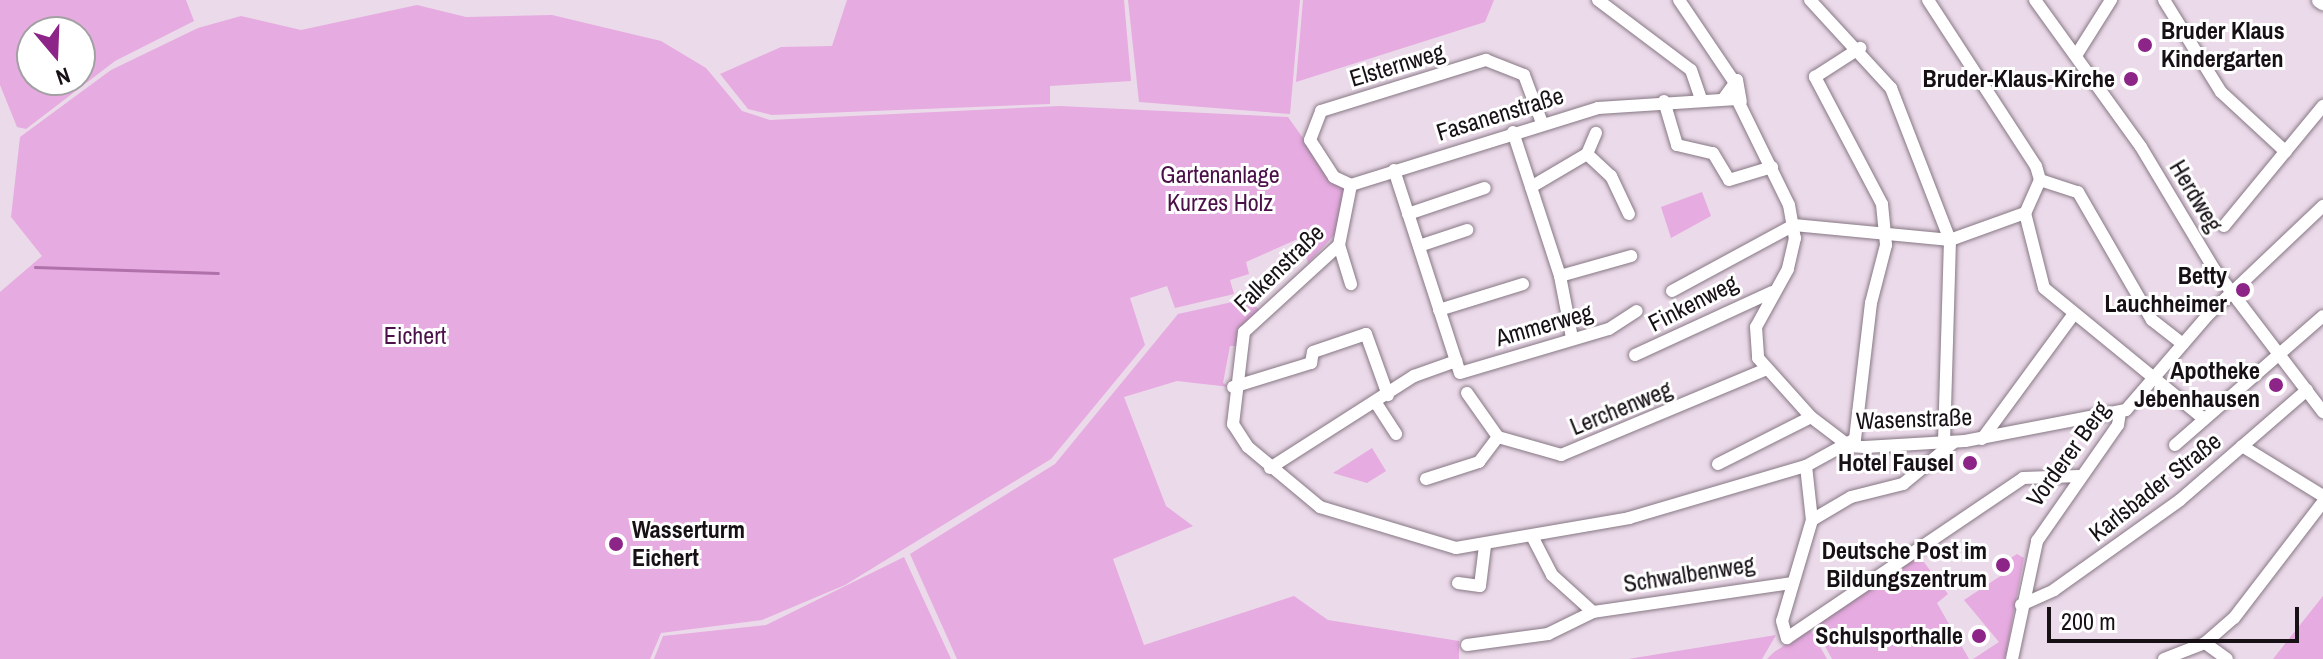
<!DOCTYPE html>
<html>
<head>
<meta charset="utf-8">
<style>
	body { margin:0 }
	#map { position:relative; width:2323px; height:659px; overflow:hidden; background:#ebdae9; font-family:"Archivo Narrow",sans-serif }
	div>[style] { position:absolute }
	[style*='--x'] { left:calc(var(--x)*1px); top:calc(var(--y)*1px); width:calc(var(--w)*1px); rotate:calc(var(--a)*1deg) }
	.green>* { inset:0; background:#e6abe0 }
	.stream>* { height:3px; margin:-1.5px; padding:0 1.5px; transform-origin:1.5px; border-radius:1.5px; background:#b070aa }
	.roads { filter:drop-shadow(0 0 2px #877885) drop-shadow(0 0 2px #877885) }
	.minor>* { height:12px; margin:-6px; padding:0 6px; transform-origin:6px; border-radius:6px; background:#fff }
	.major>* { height:16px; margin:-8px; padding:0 8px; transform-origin:8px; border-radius:8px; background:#fff }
	.dots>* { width:22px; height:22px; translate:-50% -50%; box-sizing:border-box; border:4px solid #fff; border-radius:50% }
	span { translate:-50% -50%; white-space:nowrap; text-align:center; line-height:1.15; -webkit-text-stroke:6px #fff; paint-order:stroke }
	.poi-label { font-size:24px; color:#171116; font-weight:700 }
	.left { translate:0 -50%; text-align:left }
	.right { translate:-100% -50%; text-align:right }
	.street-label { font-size:24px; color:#171116 }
	.park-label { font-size:24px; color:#4b1048 }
	.north { position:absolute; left:16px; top:16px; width:80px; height:80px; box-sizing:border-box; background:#fff; border:2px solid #a2a0a2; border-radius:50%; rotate:161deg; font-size:22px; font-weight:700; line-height:32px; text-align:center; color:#171116 }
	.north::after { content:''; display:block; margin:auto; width:28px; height:36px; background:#8d2488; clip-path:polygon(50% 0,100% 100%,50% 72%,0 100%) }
	.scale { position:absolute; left:2047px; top:607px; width:252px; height:36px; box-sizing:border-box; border:4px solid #171116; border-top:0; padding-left:10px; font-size:24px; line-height:28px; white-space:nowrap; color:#171116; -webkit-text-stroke:6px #fff; paint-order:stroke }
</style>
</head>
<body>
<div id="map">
	<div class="green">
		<div style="clip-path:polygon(evenodd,0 0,186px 0,194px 21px,115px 61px,26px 129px,17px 127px,0 85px,0 0,80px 32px,80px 80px,32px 80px,32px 32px,80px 32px)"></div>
		<div style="clip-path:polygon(847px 0,1124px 0,1131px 81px,1050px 86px,1050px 104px,772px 115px,748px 109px,720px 74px,781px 47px,832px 46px)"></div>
		<div style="clip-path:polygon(1128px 0,1300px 0,1290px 114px,1139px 102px)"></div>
		<div style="clip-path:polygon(1303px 0,1494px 0,1485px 22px,1296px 82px)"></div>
		<div style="clip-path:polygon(417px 5px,466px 17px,552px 15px,661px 41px,706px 68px,742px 111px,770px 120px,1060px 106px,1288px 117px,1332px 179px,1345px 184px,1342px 227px,1308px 263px,1300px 238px,1246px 262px,1249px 274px,1230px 280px,1234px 294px,1175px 308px,1167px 286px,1130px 298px,1145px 345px,1051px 459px,845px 585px,762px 620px,661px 633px,650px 659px,0 659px,0 292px,42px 256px,11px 217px,20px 137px,111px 70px,198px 28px,241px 16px,301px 30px)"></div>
		<div style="clip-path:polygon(1702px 192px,1711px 216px,1671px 238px,1661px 207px)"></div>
		<div style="clip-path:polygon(1246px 299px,1259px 309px,1238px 346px,1230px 346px,1223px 383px,1230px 387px,1177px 381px,1124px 397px,1166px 506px,1193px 526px,1113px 559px,1144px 645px,1294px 596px,1328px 620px,1459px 641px,1459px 659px,957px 659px,910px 554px,1055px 464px,1178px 314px)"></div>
		<div style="clip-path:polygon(1372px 448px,1386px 471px,1367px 483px,1333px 473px)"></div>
		<div style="clip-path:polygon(1917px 553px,1948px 594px,1937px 603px,1969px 659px,1832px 659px,1814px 626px)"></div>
		<div style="clip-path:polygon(2017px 554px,2024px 558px,2005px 659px,1973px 659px,1999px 642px,1964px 600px,2011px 569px,2006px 561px)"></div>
		<div style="clip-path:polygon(904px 557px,951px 659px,654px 659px,663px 636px,766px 625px)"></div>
		<div style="clip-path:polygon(2323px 596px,2323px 659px,2273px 659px)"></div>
		<div style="clip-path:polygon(1810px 629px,1827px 659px,1767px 659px,1774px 652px)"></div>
		<div style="clip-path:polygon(1776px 635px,1762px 659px,1628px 659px)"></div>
	</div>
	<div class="stream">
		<div style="--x:35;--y:267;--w:183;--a:1.9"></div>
	</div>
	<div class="roads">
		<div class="minor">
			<div style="--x:1598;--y:0;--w:116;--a:37"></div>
			<div style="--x:1691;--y:70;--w:31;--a:71"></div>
			<div style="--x:1679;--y:0;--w:97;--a:56"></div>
			<div style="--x:1810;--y:0;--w:120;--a:47.4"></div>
			<div style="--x:1891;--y:88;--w:163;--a:68.8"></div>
			<div style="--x:1950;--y:240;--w:203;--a:91.7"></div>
			<div style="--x:1928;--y:0;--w:198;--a:57"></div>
			<div style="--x:2036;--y:166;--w:15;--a:74"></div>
			<div style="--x:2040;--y:180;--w:36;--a:114"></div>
			<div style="--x:2025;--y:213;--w:77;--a:75.8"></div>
			<div style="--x:2044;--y:288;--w:205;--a:39.3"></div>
			<div style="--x:2035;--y:0;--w:181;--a:54.2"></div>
			<div style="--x:2141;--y:147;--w:142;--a:59.1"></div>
			<div style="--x:2214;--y:269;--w:180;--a:52.7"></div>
			<div style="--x:2164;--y:0;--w:108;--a:58.2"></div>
			<div style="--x:2221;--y:92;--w:88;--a:42.7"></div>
			<div style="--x:2077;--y:54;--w:64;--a:-57.8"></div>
			<div style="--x:1724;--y:98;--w:22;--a:-54"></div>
			<div style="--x:1737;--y:80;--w:22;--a:80"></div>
			<div style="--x:1664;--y:101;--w:46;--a:73.5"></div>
			<div style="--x:1677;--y:145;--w:37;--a:13"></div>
			<div style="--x:1713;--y:153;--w:31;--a:59"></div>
			<div style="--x:1729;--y:180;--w:45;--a:-16.8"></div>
			<div style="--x:1513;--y:132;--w:151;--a:71.9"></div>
			<div style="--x:1560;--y:276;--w:63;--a:79"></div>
			<div style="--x:1587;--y:154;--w:23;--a:-67"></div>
			<div style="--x:1394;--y:170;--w:213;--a:72"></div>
			<div style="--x:1460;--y:373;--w:155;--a:-16.5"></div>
			<div style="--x:1609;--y:329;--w:33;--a:-33"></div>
			<div style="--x:2040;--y:180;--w:40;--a:18"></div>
			<div style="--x:2078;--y:192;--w:148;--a:60"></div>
			<div style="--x:2152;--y:320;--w:39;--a:38"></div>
			<div style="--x:1351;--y:185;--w:61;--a:101.3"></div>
			<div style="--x:1339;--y:245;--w:129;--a:137.5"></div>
			<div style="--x:1244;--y:332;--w:93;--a:96.8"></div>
			<div style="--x:1233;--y:424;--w:27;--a:57"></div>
			<div style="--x:1248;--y:447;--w:94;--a:39.8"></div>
			<div style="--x:1320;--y:507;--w:142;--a:16.8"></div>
			<div style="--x:1456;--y:548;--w:176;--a:-9.8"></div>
			<div style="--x:1629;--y:518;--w:184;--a:-16.4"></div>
			<div style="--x:1806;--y:466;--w:56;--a:-28.9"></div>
			<div style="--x:1855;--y:439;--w:137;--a:-83.3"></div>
			<div style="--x:1871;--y:303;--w:60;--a:-75.5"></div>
			<div style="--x:1886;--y:245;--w:41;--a:-95.6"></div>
			<div style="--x:1882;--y:204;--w:144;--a:-117.8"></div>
			<div style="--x:1815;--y:77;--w:54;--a:-32.8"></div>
			<div style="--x:1351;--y:185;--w:259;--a:-17.3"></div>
			<div style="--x:1598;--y:108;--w:139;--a:-3.7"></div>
			<div style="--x:1737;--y:99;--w:118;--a:63.9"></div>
			<div style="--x:1789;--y:205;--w:34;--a:80"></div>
			<div style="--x:1795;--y:238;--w:32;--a:103"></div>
			<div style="--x:1788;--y:269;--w:66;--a:118.9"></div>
			<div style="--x:1756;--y:327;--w:31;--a:86"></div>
			<div style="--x:1758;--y:358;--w:79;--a:48.1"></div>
			<div style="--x:1811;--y:417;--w:48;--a:37.3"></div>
			<div style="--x:1849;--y:446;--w:16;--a:4"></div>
			<div style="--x:1865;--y:447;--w:100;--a:-3.4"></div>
			<div style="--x:1965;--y:441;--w:164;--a:-10.9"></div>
			<div style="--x:2126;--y:410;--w:124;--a:-49.2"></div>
			<div style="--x:2207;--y:316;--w:160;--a:-43.5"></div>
			<div style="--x:1351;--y:185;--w:19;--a:-155"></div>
			<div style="--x:1334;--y:177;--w:44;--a:-123"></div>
			<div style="--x:1310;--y:140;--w:31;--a:-69"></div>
			<div style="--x:1321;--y:111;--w:173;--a:-17.2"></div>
			<div style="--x:1486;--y:60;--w:41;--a:21.5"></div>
			<div style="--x:1524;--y:75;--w:51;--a:69.4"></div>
			<div style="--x:1531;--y:187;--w:65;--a:-30.5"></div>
			<div style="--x:1587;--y:154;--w:33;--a:43"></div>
			<div style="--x:1611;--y:176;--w:42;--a:64.7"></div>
			<div style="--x:1408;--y:214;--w:81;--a:-18.7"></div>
			<div style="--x:2224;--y:226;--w:156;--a:-50.5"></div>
			<div style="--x:1339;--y:245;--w:41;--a:72.9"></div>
			<div style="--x:1419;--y:246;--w:51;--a:-18.4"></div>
			<div style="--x:1560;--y:276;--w:74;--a:-15.7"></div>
			<div style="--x:1672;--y:291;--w:139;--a:-28.4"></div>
			<div style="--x:1794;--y:225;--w:157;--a:5.5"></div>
			<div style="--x:1950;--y:240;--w:80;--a:-19.8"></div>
			<div style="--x:1439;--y:310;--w:88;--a:-17.2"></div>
			<div style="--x:1635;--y:355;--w:151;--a:-24.7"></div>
			<div style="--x:1233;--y:387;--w:82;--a:-17.1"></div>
			<div style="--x:1311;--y:363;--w:11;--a:-80"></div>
			<div style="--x:1313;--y:352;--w:56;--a:-18.8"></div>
			<div style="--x:1366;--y:334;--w:65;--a:70.2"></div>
			<div style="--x:1467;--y:393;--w:54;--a:54.8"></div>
			<div style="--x:1498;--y:437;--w:66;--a:15.9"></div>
			<div style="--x:1561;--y:455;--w:220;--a:-22.7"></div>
			<div style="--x:1376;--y:403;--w:37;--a:57"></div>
			<div style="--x:1982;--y:439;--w:154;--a:-53.7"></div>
			<div style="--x:2175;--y:445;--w:196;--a:-41.1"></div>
			<div style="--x:2242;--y:446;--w:95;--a:31.7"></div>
			<div style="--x:1718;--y:464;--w:104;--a:-26.8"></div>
			<div style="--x:1806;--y:466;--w:54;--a:83.7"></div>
			<div style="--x:1812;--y:520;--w:105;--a:106.5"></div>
			<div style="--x:1782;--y:621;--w:18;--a:74"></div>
			<div style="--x:1787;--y:638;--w:285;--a:-34.1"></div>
			<div style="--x:2023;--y:478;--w:56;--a:-2"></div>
			<div style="--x:1270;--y:468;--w:171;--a:-32.6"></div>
			<div style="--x:1414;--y:376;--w:45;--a:-19.7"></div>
			<div style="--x:1426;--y:479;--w:56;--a:-17.8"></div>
			<div style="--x:1479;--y:462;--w:31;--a:-53"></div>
			<div style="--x:1812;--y:520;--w:45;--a:-30.5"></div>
			<div style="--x:1851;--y:497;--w:54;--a:-14"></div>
			<div style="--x:1903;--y:484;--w:66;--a:-39.5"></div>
			<div style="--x:1533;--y:538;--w:42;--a:62.8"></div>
			<div style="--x:1552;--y:575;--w:55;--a:42.1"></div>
			<div style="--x:1458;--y:583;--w:22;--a:8"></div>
			<div style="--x:1480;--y:586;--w:40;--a:-82.9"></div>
			<div style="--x:2021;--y:605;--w:36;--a:-24"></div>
			<div style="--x:2054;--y:590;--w:155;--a:-35.5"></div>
			<div style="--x:2180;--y:500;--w:168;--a:-40.9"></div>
			<div style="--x:2205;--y:643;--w:27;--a:36"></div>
			<div style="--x:1467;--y:645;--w:82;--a:-7.7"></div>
			<div style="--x:1548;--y:634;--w:50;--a:-26.1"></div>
			<div style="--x:1593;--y:612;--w:201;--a:-8.3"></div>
			<div style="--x:2012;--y:659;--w:121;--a:-78"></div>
			<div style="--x:2037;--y:541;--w:141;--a:-55.1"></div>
			<div style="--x:2118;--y:425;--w:13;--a:-81"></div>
			<div style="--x:2164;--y:659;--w:44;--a:-21.3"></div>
			<div style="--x:2205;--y:643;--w:38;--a:-41"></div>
			<div style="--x:2234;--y:618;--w:146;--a:-52.5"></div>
		</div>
		<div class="major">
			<div style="--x:2320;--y:0;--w:4;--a:34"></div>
		</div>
	</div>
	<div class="dots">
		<div style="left:2145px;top:45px;background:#8d2488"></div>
		<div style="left:2131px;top:79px;background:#8d2488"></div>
		<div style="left:2243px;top:290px;background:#8d2488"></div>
		<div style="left:2276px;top:385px;background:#8d2488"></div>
		<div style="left:1970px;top:463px;background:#8d2488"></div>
		<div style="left:616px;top:544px;background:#8d2488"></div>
		<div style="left:2003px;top:565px;background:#8d2488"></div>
		<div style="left:1979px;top:636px;background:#8d2488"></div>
	</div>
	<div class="poi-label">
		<span class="left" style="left:2161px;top:45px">Bruder Klaus<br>Kindergarten</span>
		<span class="right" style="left:2115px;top:79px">Bruder-Klaus-Kirche</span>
		<span class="right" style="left:2227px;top:290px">Betty<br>Lauchheimer</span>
		<span class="right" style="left:2260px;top:385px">Apotheke<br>Jebenhausen</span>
		<span class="right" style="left:1954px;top:463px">Hotel Fausel</span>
		<span class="left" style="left:632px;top:544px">Wasserturm<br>Eichert</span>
		<span class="right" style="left:1987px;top:565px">Deutsche Post im<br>Bildungszentrum</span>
		<span class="right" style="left:1963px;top:636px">Schulsporthalle</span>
	</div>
	<div class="street-label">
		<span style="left:1397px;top:65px;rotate:-17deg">Elsternweg</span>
		<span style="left:1500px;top:114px;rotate:-17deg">Fasanenstraße</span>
		<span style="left:2196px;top:196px;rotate:59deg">Herdweg</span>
		<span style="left:1279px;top:268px;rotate:-44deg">Falkenstraße</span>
		<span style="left:1693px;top:303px;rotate:-27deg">Finkenweg</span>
		<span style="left:1544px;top:325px;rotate:-16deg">Ammerweg</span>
		<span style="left:1621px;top:408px;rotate:-22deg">Lerchenweg</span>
		<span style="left:1914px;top:419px;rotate:-2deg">Wasenstraße</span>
		<span style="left:2068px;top:454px;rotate:-54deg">Vorderer Berg</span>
		<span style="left:2155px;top:487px;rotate:-38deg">Karlsbader Straße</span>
		<span style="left:1689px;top:574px;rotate:-9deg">Schwalbenweg</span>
	</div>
	<div class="park-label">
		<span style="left:1220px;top:189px">Gartenanlage<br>Kurzes Holz</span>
		<span style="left:415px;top:336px">Eichert</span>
	</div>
	<div class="north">N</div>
	<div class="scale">200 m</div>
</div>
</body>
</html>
